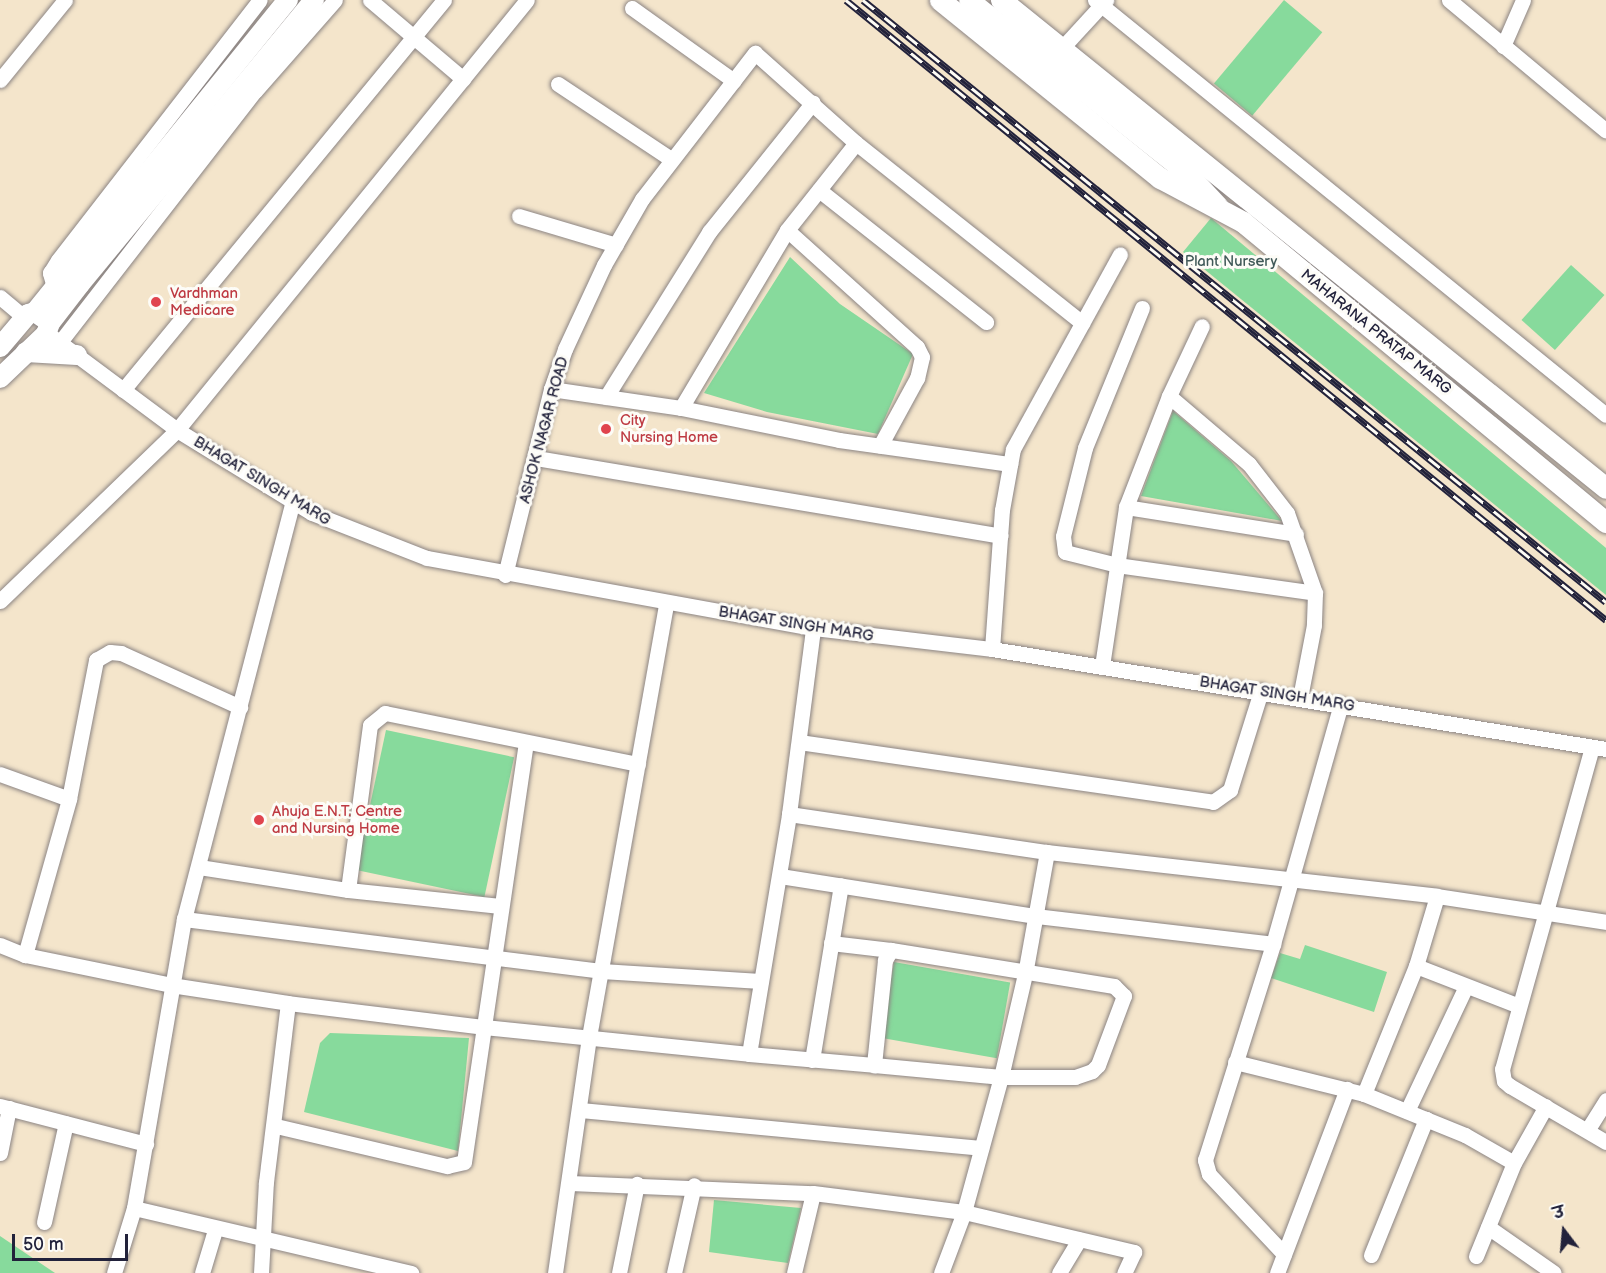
<!DOCTYPE html>
<html>
<head>
<meta charset="utf-8">
<style>
	body { margin:0 }
	#map { position:relative; width:1606px; height:1273px; overflow:hidden; background:#f4e5cb; font-family:"Balsamiq Sans","Playpen Sans Deva",sans-serif }
	div>[style] { position:absolute }
	[style*='--x'] { left:calc(var(--x)*1px); top:calc(var(--y)*1px); width:calc(var(--w)*1px); rotate:calc(var(--a)*1deg) }
	.green>* { inset:0; background:#87da9c; transform-origin:0 0 }
	.roads { filter:drop-shadow(0 0 2px #8b8483) drop-shadow(0 0 2px #8b8483) }
	.minor>* { height:15px; margin:-7.5px; padding:0 7.5px; transform-origin:7.5px; border-radius:7.5px; background:#fff }
	.tertiary>* { height:20px; margin:-10px; padding:0 10px; transform-origin:10px; border-radius:10px; background:#fff }
	.secondary>* { height:21px; margin:-10.5px; padding:0 10.5px; transform-origin:10.5px; border-radius:10.5px; background:#fff }
	.rail>* { height:7px; margin-top:-3.5px; transform-origin:0; background:repeating-linear-gradient(90deg,#fdfcf7 0 14px,#22223b 0 28px); box-sizing:border-box; border-block:2px solid #22223b }
	.dots>* { width:16px; height:16px; translate:-50% -50%; box-sizing:border-box; border:3px solid #fdfcf7; border-radius:50% }
	span { translate:-50% -50%; white-space:nowrap; text-align:center; line-height:1.15; -webkit-text-stroke:6px #fdfcf7; paint-order:stroke }
	.park-label { font-size:15px; color:#405958 }
	.health-label { font-size:15px; color:#be3a42 }
	.left { translate:0 -50%; text-align:left }
	.street-label { font-size:15px; color:#22223b }
	.north { position:absolute; left:1534px; top:1201px; width:60px; height:60px; -webkit-text-stroke:4px #fdfcf7; paint-order:stroke; rotate:344deg; font-size:16px; font-weight:700; line-height:24px; text-align:center; color:#22223b }
	.north::after { content:''; display:block; margin:auto; width:21px; height:27px; background:#22223b; clip-path:polygon(50% 0,100% 100%,50% 72%,0 100%) }
	.scale { position:absolute; left:12px; top:1234px; width:116px; height:27px; box-sizing:border-box; border:3px solid #22223b; border-top:0; padding-left:8px; font-size:18px; line-height:21px; white-space:nowrap; color:#22223b; -webkit-text-stroke:4px #fdfcf7; paint-order:stroke }
</style>
</head>
<body>
<div id="map">
	<div class="green">
		<div style="left:1284px;top:0;width:50px;height:109px;rotate:40deg"></div>
		<div style="clip-path:polygon(1211px 218px,1606px 548px,1606px 595px,1183px 252px)"></div>
		<div style="clip-path:polygon(790px 257px,840px 304px,913px 354px,878px 434px,767px 412px,704px 393px)"></div>
		<div style="left:1571px;top:265px;width:45px;height:74px;rotate:42deg"></div>
		<div style="clip-path:polygon(1173px 411px,1231px 461px,1282px 521px,1141px 496px)"></div>
		<div style="left:386px;top:730px;width:131px;height:143px;rotate:12deg"></div>
		<div style="clip-path:polygon(1305px 945px,1387px 972px,1374px 1012px,1271px 978px,1280px 953px,1300px 959px)"></div>
		<div style="left:894px;top:962px;width:118px;height:77px;rotate:10deg"></div>
		<div style="clip-path:polygon(330px 1033px,469px 1038px,458px 1151px,304px 1112px,320px 1043px)"></div>
		<div style="clip-path:polygon(714px 1200px,801px 1208px,788px 1263px,709px 1252px)"></div>
		<div style="clip-path:polygon(0 1236px,55px 1273px,0 1273px)"></div>
	</div>
	<div class="roads">
		<div class="minor">
			<div style="--x:370;--y:0;--w:122;--a:40.3"></div>
			<div style="--x:1095;--y:0;--w:658;--a:39.08"></div>
			<div style="--x:1449;--y:0;--w:204;--a:39.8"></div>
			<div style="--x:632;--y:8;--w:125;--a:35.6"></div>
			<div style="--x:1503;--y:46;--w:50;--a:-66.5"></div>
			<div style="--x:1061;--y:49;--w:67;--a:-47.4"></div>
			<div style="--x:0;--y:80;--w:103;--a:-50.9"></div>
			<div style="--x:558;--y:84;--w:136;--a:33.6"></div>
			<div style="--x:819;--y:190;--w:213;--a:38.3"></div>
			<div style="--x:519;--y:216;--w:101;--a:16.6"></div>
			<div style="--x:787;--y:230;--w:175;--a:42"></div>
			<div style="--x:917;--y:347;--w:11;--a:63"></div>
			<div style="--x:922;--y:357;--w:22;--a:103"></div>
			<div style="--x:917;--y:378;--w:77;--a:118.6"></div>
			<div style="--x:54;--y:287;--w:15;--a:-106"></div>
			<div style="--x:50;--y:273;--w:15;--a:-58"></div>
			<div style="--x:58;--y:260;--w:329;--a:-52.2"></div>
			<div style="--x:0;--y:297;--w:31;--a:40"></div>
			<div style="--x:1142;--y:308;--w:151;--a:112.2"></div>
			<div style="--x:1085;--y:448;--w:91;--a:104"></div>
			<div style="--x:1063;--y:536;--w:16;--a:83"></div>
			<div style="--x:1065;--y:552;--w:54;--a:14"></div>
			<div style="--x:1117;--y:565;--w:200;--a:8"></div>
			<div style="--x:47;--y:333;--w:162;--a:36.7"></div>
			<div style="--x:177;--y:430;--w:158;--a:31.6"></div>
			<div style="--x:312;--y:513;--w:123;--a:21.4"></div>
			<div style="--x:427;--y:558;--w:392;--a:10.3"></div>
			<div style="--x:813;--y:628;--w:180;--a:6.7"></div>
			<div style="--x:992;--y:649;--w:622;--a:9.25"></div>
			<div style="--x:60;--y:342;--w:318;--a:-52.2"></div>
			<div style="--x:255;--y:91;--w:121;--a:-48.7"></div>
			<div style="--x:551;--y:389;--w:131;--a:8.3"></div>
			<div style="--x:681;--y:408;--w:161;--a:11.4"></div>
			<div style="--x:839;--y:440;--w:173;--a:8"></div>
			<div style="--x:123;--y:390;--w:505;--a:-50.54"></div>
			<div style="--x:1169;--y:396;--w:105;--a:40.4"></div>
			<div style="--x:1249;--y:464;--w:62;--a:52.2"></div>
			<div style="--x:1287;--y:513;--w:85;--a:70.7"></div>
			<div style="--x:1315;--y:593;--w:32;--a:92"></div>
			<div style="--x:1314;--y:625;--w:74;--a:100.9"></div>
			<div style="--x:606;--y:397;--w:195;--a:-58"></div>
			<div style="--x:709;--y:232;--w:166;--a:-51.3"></div>
			<div style="--x:681;--y:408;--w:207;--a:-59.2"></div>
			<div style="--x:787;--y:230;--w:111;--a:-51.6"></div>
			<div style="--x:536;--y:458;--w:471;--a:9.5"></div>
			<div style="--x:1126;--y:507;--w:172;--a:9"></div>
			<div style="--x:505;--y:575;--w:192;--a:-76.1"></div>
			<div style="--x:551;--y:389;--w:42;--a:-70.7"></div>
			<div style="--x:565;--y:349;--w:93;--a:-65.1"></div>
			<div style="--x:604;--y:265;--w:76;--a:-60.1"></div>
			<div style="--x:642;--y:199;--w:185;--a:-52.3"></div>
			<div style="--x:755;--y:53;--w:135;--a:41.7"></div>
			<div style="--x:856;--y:143;--w:289;--a:38.5"></div>
			<div style="--x:0;--y:601;--w:246;--a:-44"></div>
			<div style="--x:177;--y:430;--w:554;--a:-50.86"></div>
			<div style="--x:992;--y:649;--w:139;--a:-85.9"></div>
			<div style="--x:1002;--y:510;--w:62;--a:-79.8"></div>
			<div style="--x:1013;--y:449;--w:222;--a:-61.2"></div>
			<div style="--x:1102;--y:666;--w:161;--a:-81.4"></div>
			<div style="--x:1126;--y:507;--w:119;--a:-68.8"></div>
			<div style="--x:1169;--y:396;--w:77;--a:-64.8"></div>
			<div style="--x:799;--y:742;--w:418;--a:8.2"></div>
			<div style="--x:1213;--y:802;--w:21;--a:-35"></div>
			<div style="--x:1230;--y:790;--w:104;--a:-72.6"></div>
			<div style="--x:1592;--y:747;--w:334;--a:105.6"></div>
			<div style="--x:1502;--y:1069;--w:12;--a:81"></div>
			<div style="--x:1504;--y:1081;--w:8;--a:40"></div>
			<div style="--x:1510;--y:1086;--w:111;--a:30.3"></div>
			<div style="--x:0;--y:774;--w:73;--a:19.9"></div>
			<div style="--x:789;--y:814;--w:261;--a:8.4"></div>
			<div style="--x:1047;--y:852;--w:392;--a:6.4"></div>
			<div style="--x:1437;--y:896;--w:171;--a:8.7"></div>
			<div style="--x:199;--y:867;--w:151;--a:8.8"></div>
			<div style="--x:348;--y:890;--w:153;--a:6"></div>
			<div style="--x:780;--y:876;--w:259;--a:8.9"></div>
			<div style="--x:1036;--y:916;--w:239;--a:6.7"></div>
			<div style="--x:348;--y:890;--w:166;--a:-82.4"></div>
			<div style="--x:370;--y:725;--w:19;--a:-39"></div>
			<div style="--x:385;--y:713;--w:258;--a:11.4"></div>
			<div style="--x:184;--y:919;--w:420;--a:7.1"></div>
			<div style="--x:601;--y:971;--w:160;--a:3.6"></div>
			<div style="--x:831;--y:943;--w:60;--a:6.7"></div>
			<div style="--x:0;--y:945;--w:27;--a:22"></div>
			<div style="--x:25;--y:955;--w:149;--a:11.6"></div>
			<div style="--x:171;--y:985;--w:118;--a:8.7"></div>
			<div style="--x:288;--y:1003;--w:197;--a:7"></div>
			<div style="--x:484;--y:1027;--w:266;--a:5.8"></div>
			<div style="--x:749;--y:1054;--w:125;--a:5"></div>
			<div style="--x:874;--y:1065;--w:128;--a:5.4"></div>
			<div style="--x:1001;--y:1077;--w:74;--a:0"></div>
			<div style="--x:1075;--y:1077;--w:18;--a:-19"></div>
			<div style="--x:1092;--y:1071;--w:8;--a:-45"></div>
			<div style="--x:1098;--y:1065;--w:74;--a:-69.4"></div>
			<div style="--x:1124;--y:996;--w:14;--a:-135"></div>
			<div style="--x:1114;--y:986;--w:226;--a:-170.8"></div>
			<div style="--x:891;--y:950;--w:12;--a:121"></div>
			<div style="--x:885;--y:960;--w:106;--a:96"></div>
			<div style="--x:25;--y:955;--w:162;--a:-74.2"></div>
			<div style="--x:69;--y:799;--w:142;--a:-79"></div>
			<div style="--x:96;--y:660;--w:16;--a:-30"></div>
			<div style="--x:110;--y:652;--w:11;--a:5"></div>
			<div style="--x:121;--y:653;--w:131;--a:24.4"></div>
			<div style="--x:1416;--y:966;--w:110;--a:21.2"></div>
			<div style="--x:749;--y:1054;--w:243;--a:-80.5"></div>
			<div style="--x:789;--y:814;--w:188;--a:-82.6"></div>
			<div style="--x:812;--y:1060;--w:177;--a:-80.6"></div>
			<div style="--x:1235;--y:1062;--w:133;--a:13.9"></div>
			<div style="--x:1364;--y:1094;--w:109;--a:22.1"></div>
			<div style="--x:1465;--y:1135;--w:56;--a:29.7"></div>
			<div style="--x:1364;--y:1094;--w:138;--a:-67.9"></div>
			<div style="--x:1416;--y:966;--w:73;--a:-73.3"></div>
			<div style="--x:0;--y:1106;--w:151;--a:14.6"></div>
			<div style="--x:580;--y:1110;--w:403;--a:5.4"></div>
			<div style="--x:1407;--y:1111;--w:138;--a:-64.7"></div>
			<div style="--x:276;--y:1126;--w:176;--a:13.2"></div>
			<div style="--x:447;--y:1166;--w:17;--a:-13"></div>
			<div style="--x:464;--y:1162;--w:423;--a:-81.6"></div>
			<div style="--x:1588;--y:1129;--w:34;--a:-58"></div>
			<div style="--x:0;--y:1153;--w:46;--a:-78.7"></div>
			<div style="--x:570;--y:1183;--w:243;--a:2.4"></div>
			<div style="--x:813;--y:1193;--w:152;--a:7.2"></div>
			<div style="--x:964;--y:1212;--w:175;--a:13.2"></div>
			<div style="--x:1134;--y:1252;--w:23;--a:115"></div>
			<div style="--x:134;--y:1208;--w:285;--a:13.2"></div>
			<div style="--x:44;--y:1222;--w:101;--a:-77.5"></div>
			<div style="--x:1488;--y:1227;--w:80;--a:34.9"></div>
			<div style="--x:1284;--y:1254;--w:110;--a:-133.2"></div>
			<div style="--x:1209;--y:1174;--w:15;--a:-106"></div>
			<div style="--x:1205;--y:1160;--w:226;--a:-72.5"></div>
			<div style="--x:1273;--y:944;--w:249;--a:-74.2"></div>
			<div style="--x:1371;--y:1255;--w:147;--a:-68"></div>
			<div style="--x:1476;--y:1256;--w:100;--a:-67.8"></div>
			<div style="--x:1514;--y:1163;--w:65;--a:-60.7"></div>
			<div style="--x:114;--y:1273;--w:68;--a:-72.9"></div>
			<div style="--x:134;--y:1208;--w:293;--a:-80.2"></div>
			<div style="--x:184;--y:919;--w:432;--a:-75.4"></div>
			<div style="--x:202;--y:1273;--w:45;--a:-73.2"></div>
			<div style="--x:261;--y:1273;--w:91;--a:-86.9"></div>
			<div style="--x:266;--y:1182;--w:180;--a:-83"></div>
			<div style="--x:555;--y:1273;--w:238;--a:-81.8"></div>
			<div style="--x:589;--y:1037;--w:441;--a:-79.9"></div>
			<div style="--x:619;--y:1273;--w:91;--a:-78.6"></div>
			<div style="--x:674;--y:1273;--w:90;--a:-77.2"></div>
			<div style="--x:794;--y:1273;--w:82;--a:-76.6"></div>
			<div style="--x:941;--y:1273;--w:65;--a:-69.3"></div>
			<div style="--x:964;--y:1212;--w:140;--a:-74.7"></div>
			<div style="--x:1001;--y:1077;--w:106;--a:-76.9"></div>
			<div style="--x:1025;--y:974;--w:124;--a:-79.8"></div>
			<div style="--x:1059;--y:1273;--w:39;--a:-59"></div>
			<div style="--x:1277;--y:1273;--w:197;--a:-69.2"></div>
		</div>
		<div class="tertiary">
			<div style="--x:969;--y:0;--w:280;--a:38.5"></div>
			<div style="--x:1188;--y:174;--w:44;--a:46.8"></div>
			<div style="--x:35;--y:312;--w:402;--a:-51"></div>
			<div style="--x:0;--y:347;--w:43;--a:-49.7"></div>
			<div style="--x:28;--y:314;--w:7;--a:-16"></div>
			<div style="--x:35;--y:312;--w:12;--a:35"></div>
			<div style="--x:26;--y:352;--w:51;--a:3.4"></div>
			<div style="--x:0;--y:378;--w:64;--a:-43.7"></div>
			<div style="--x:46;--y:334;--w:12;--a:-70"></div>
			<div style="--x:50;--y:323;--w:49;--a:-52.4"></div>
			<div style="--x:80;--y:284;--w:368;--a:-50.5"></div>
		</div>
		<div class="secondary">
			<div style="--x:940;--y:0;--w:283;--a:39"></div>
			<div style="--x:1160;--y:178;--w:94;--a:27.9"></div>
			<div style="--x:1243;--y:222;--w:471;--a:39.6"></div>
			<div style="--x:1001;--y:0;--w:777;--a:38.89"></div>
		</div>
	</div>
	<div class="rail">
		<div style="--x:846;--y:0;--w:981;--a:39.21"></div>
		<div style="--x:863;--y:0;--w:956;--a:39.02"></div>
	</div>
	<div class="dots">
		<div style="left:156px;top:302px;background:#e0444e"></div>
		<div style="left:606px;top:429px;background:#e0444e"></div>
		<div style="left:259px;top:820px;background:#e0444e"></div>
	</div>
	<div class="park-label">
		<span style="left:1231px;top:262px">Plant Nursery</span>
	</div>
	<div class="health-label">
		<span class="left" style="left:170px;top:302px">Vardhman<br>Medicare</span>
		<span class="left" style="left:620px;top:429px">City<br>Nursing Home</span>
		<span class="left" style="left:272px;top:820px">Ahuja E.N.T. Centre<br>and Nursing Home</span>
	</div>
	<div class="street-label">
		<span style="left:1376px;top:332px;rotate:39deg">MAHARANA PRATAP MARG</span>
		<span style="left:544px;top:430px;rotate:-75deg">ASHOK NAGAR ROAD</span>
		<span style="left:262px;top:481px;rotate:31deg">BHAGAT SINGH MARG</span>
		<span style="left:796px;top:624px;rotate:9deg">BHAGAT SINGH MARG</span>
		<span style="left:1277px;top:694px;rotate:9deg">BHAGAT SINGH MARG</span>
	</div>
	<div class="north">उ</div>
	<div class="scale">50 m</div>
</div>
</body>
</html>
